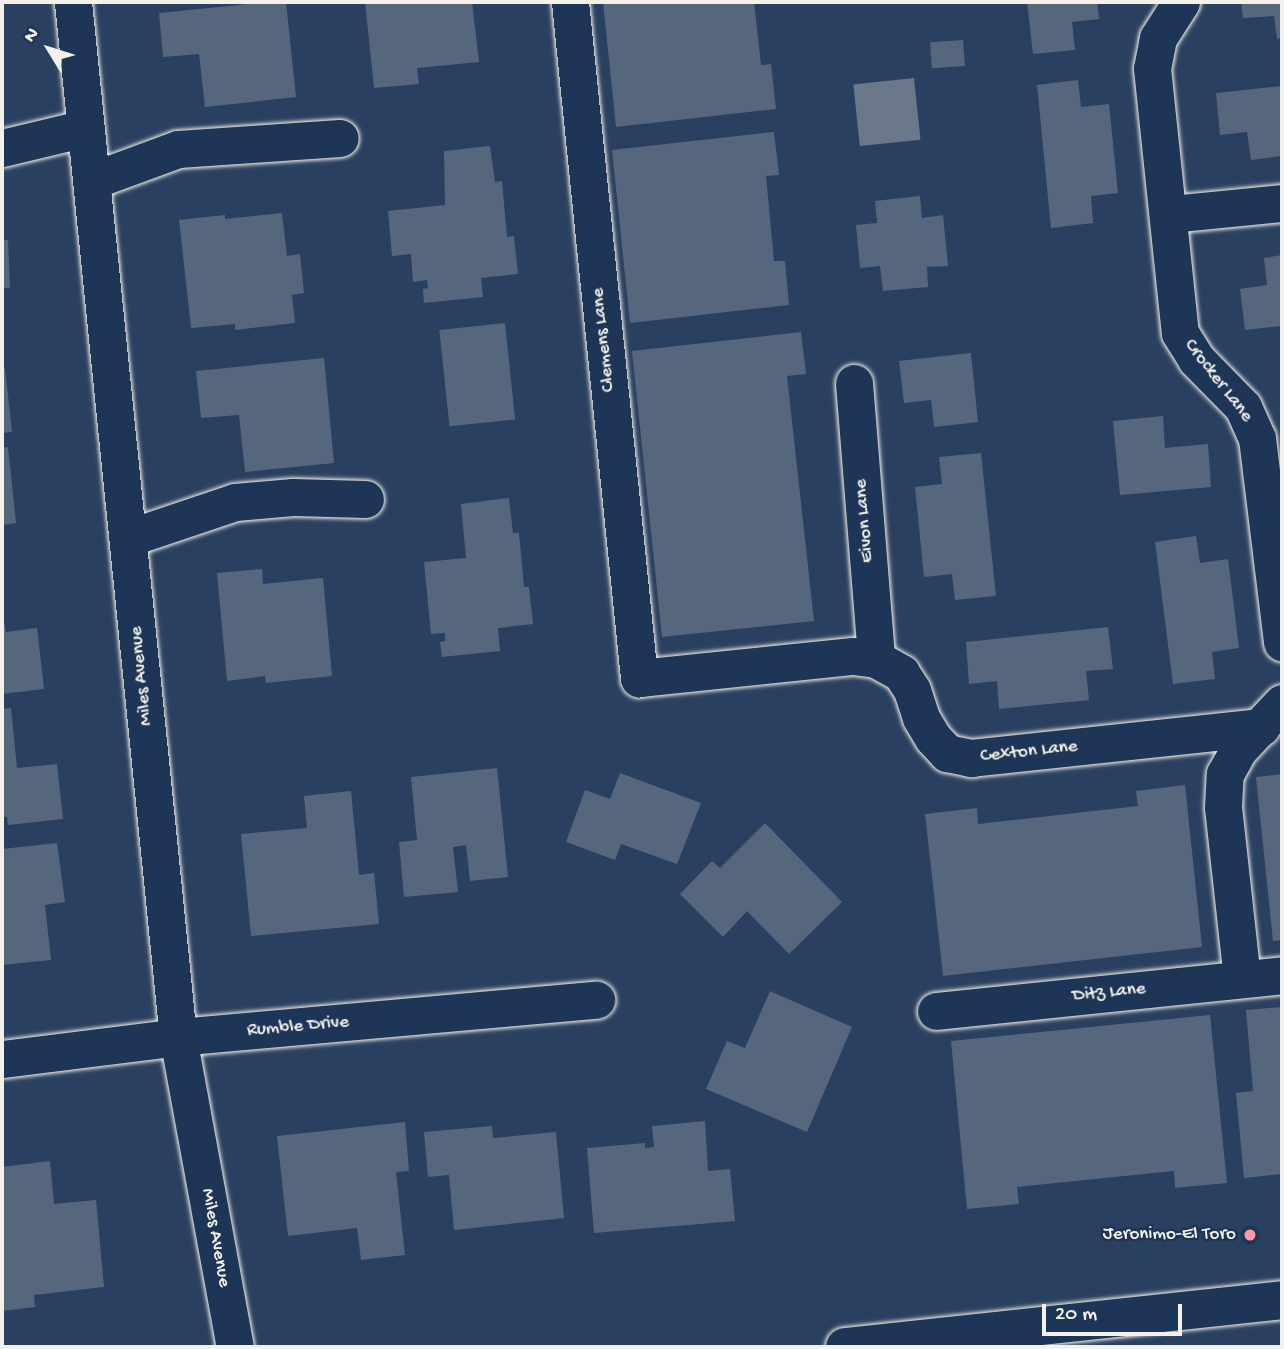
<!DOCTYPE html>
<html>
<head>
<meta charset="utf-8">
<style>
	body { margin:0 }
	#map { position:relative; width:1284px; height:1349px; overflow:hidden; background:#2a4060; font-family:"Gochi Hand",sans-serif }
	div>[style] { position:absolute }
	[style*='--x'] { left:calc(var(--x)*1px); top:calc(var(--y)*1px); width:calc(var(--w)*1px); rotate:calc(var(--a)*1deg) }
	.water>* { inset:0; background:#6a788a; transform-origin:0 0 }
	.building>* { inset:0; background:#56677d; transform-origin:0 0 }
	.roads { filter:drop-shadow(0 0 2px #f4f1e8) drop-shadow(0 0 2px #f4f1e8) }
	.street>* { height:37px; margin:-18.5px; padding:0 18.5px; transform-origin:18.5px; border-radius:18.5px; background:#1d3557 }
	.secondary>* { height:38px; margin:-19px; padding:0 19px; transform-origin:19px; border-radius:19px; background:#1d3557 }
	.dots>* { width:19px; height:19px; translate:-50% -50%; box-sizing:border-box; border:4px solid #1d3557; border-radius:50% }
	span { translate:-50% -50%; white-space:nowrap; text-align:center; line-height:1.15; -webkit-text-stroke:5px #1d3557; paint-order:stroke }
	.street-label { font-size:19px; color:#f4f1e8 }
	.poi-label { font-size:19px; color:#f4f1e8 }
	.right { translate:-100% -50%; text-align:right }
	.frame { position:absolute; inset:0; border:4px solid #f4f1e8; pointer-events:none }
	.north { position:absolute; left:14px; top:14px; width:70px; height:70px; -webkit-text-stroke:5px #1d3557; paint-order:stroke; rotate:308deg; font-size:19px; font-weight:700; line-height:28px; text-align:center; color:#f4f1e8 }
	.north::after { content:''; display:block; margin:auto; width:24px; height:32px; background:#f4f1e8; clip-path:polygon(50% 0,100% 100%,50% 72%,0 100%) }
	.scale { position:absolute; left:1042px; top:1304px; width:140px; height:32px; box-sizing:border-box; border:4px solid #f4f1e8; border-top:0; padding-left:9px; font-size:21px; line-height:24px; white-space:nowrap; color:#f4f1e8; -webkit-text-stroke:5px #1d3557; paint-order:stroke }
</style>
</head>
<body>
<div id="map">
	<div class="water">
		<div style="left:914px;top:78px;width:62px;height:61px;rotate:84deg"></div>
	</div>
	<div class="building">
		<div style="clip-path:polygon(268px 2px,286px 2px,296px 97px,205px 107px,199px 54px,163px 57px,159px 13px)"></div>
		<div style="clip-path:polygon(365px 2px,472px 2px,479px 62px,417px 68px,419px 84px,374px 88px)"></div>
		<div style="clip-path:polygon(603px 2px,754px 2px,761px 65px,771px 64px,776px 109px,616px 127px)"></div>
		<div style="clip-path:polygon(1027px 2px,1097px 2px,1099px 19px,1072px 22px,1075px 50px,1033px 54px)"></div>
		<div style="clip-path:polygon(1241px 2px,1282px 2px,1282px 38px,1277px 39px,1274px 16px,1243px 18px)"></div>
		<div style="left:963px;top:40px;width:26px;height:33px;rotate:86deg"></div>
		<div style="clip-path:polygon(1078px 80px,1081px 107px,1109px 104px,1118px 193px,1091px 196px,1093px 223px,1051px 228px,1037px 85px)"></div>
		<div style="clip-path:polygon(1282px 86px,1282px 156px,1251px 160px,1247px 132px,1220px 135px,1216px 93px)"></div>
		<div style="clip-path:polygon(774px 132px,779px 175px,766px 176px,774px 261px,785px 261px,789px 305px,630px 323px,612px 150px)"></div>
		<div style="clip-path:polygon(490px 146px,495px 182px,502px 181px,507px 237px,514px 236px,518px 274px,481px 278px,483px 297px,424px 303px,423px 289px,428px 288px,427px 280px,413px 282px,411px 254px,392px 256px,388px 211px,445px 205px,444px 151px)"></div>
		<div style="clip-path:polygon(920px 196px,922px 218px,943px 215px,948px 266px,927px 267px,928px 287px,883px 291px,880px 266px,860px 268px,856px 225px,877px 223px,875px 201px)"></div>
		<div style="clip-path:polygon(282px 213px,287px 256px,300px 254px,304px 293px,292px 295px,295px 323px,235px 330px,235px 324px,191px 328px,179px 220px,225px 215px,225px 219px)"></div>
		<div style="clip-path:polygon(2px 240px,8px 240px,10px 288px,2px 288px)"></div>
		<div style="clip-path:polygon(1282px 255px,1282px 326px,1245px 330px,1240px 289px,1267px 285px,1264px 258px)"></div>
		<div style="left:505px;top:323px;width:97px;height:66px;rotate:84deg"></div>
		<div style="clip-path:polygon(801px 332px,806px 374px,787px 376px,814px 621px,662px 637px,632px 351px)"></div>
		<div style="clip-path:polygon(971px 353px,978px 422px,934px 427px,931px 400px,904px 403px,899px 361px)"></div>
		<div style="clip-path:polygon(324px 358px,334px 463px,245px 472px,239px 415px,201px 418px,196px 371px)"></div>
		<div style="clip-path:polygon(2px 368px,5px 368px,12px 432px,2px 433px)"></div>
		<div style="clip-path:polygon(1163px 416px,1165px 448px,1208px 444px,1211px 487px,1120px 495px,1113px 421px)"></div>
		<div style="clip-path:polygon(8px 447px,16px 523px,2px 525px,2px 448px)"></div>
		<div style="clip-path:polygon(981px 453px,996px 596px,955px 600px,952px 574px,924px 577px,915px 487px,942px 484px,939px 457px)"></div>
		<div style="clip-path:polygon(509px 498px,513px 533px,519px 533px,524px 587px,529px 587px,533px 624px,498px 628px,500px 651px,442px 657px,440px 642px,445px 641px,445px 633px,431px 634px,424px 562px,466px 558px,461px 504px)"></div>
		<div style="clip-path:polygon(1196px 536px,1200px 563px,1228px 559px,1239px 648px,1212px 652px,1215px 679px,1173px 684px,1155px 542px)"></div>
		<div style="clip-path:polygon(262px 569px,263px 584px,323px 578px,332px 676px,266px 683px,265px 676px,227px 681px,217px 573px)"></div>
		<div style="clip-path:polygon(2px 612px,6px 632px,37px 628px,44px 689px,2px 694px)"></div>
		<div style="clip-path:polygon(1108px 627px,1113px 669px,1086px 671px,1089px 700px,999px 709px,997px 681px,969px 684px,966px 642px)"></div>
		<div style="clip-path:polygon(11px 708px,17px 768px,57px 764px,63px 819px,8px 825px,7px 817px,2px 817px,2px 709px)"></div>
		<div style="clip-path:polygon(497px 768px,508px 877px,470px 881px,466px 845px,453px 847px,458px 892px,404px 897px,399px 842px,417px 840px,411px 777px)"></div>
		<div style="clip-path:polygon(620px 773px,701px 803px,677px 864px,621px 844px,615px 860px,566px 842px,585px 790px,610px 799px)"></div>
		<div style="clip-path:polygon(1282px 774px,1282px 940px,1273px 941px,1256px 777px)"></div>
		<div style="clip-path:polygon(1185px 785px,1202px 947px,943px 976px,925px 814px,977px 808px,978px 824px,1138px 806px,1136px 791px)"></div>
		<div style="clip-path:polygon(351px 791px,359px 875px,374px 873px,379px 924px,251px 936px,241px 834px,307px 828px,304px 796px)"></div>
		<div style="clip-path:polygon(765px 823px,842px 902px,789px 954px,747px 911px,723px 937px,680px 894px,712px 861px,720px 868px)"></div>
		<div style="clip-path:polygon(57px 843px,65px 902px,45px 905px,51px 960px,2px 965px,2px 849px)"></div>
		<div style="clip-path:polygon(770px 991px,852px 1027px,807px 1132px,706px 1089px,727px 1041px,745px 1048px)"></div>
		<div style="clip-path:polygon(1282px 1007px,1282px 1174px,1244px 1178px,1236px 1093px,1253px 1091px,1246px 1010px)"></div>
		<div style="clip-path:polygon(1210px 1015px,1227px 1183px,1175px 1188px,1174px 1171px,1134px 1175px,1017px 1187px,1019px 1204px,967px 1209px,951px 1041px)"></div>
		<div style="clip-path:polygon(705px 1121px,708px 1171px,730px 1169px,735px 1221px,594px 1233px,587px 1148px,645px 1143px,645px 1148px,654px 1147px,652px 1126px)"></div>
		<div style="clip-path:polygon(405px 1122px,409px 1171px,396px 1172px,405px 1255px,361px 1260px,357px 1228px,288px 1236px,277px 1136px)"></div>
		<div style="clip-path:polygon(492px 1126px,493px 1138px,556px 1132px,564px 1218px,454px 1230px,449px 1175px,428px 1177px,424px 1132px)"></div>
		<div style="clip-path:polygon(50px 1161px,54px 1204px,96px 1200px,104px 1287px,34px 1295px,35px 1307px,2px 1311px,2px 1167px)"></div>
	</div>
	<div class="roads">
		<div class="street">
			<div style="--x:73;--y:2;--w:1040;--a:84.21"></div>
			<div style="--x:178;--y:1037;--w:315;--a:79.6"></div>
			<div style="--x:570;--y:2;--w:680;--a:84.17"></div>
			<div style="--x:639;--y:678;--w:215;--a:-5.9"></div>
			<div style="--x:853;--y:656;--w:23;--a:7"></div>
			<div style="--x:876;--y:659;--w:29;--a:29"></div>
			<div style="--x:901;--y:673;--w:20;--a:57"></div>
			<div style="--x:912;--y:690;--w:29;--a:72"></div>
			<div style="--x:921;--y:718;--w:23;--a:59"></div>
			<div style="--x:933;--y:738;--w:21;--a:47"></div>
			<div style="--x:947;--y:753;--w:25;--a:12"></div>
			<div style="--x:971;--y:758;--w:292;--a:-6.1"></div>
			<div style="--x:1181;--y:2;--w:43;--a:122.6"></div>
			<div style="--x:1158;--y:38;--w:31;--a:101"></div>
			<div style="--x:1152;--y:68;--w:266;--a:84"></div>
			<div style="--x:1180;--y:333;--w:31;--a:58"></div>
			<div style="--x:1196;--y:359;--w:67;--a:45.6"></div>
			<div style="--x:1243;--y:407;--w:34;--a:66"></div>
			<div style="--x:1257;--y:438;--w:206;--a:83"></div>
			<div style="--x:2;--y:148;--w:86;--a:-13.4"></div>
			<div style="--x:91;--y:181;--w:93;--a:-20.2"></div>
			<div style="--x:178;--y:149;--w:162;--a:-3.9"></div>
			<div style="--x:1170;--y:214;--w:113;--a:-5.6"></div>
			<div style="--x:854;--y:383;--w:277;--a:85.4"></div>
			<div style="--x:128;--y:538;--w:113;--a:-18.6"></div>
			<div style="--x:235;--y:502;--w:58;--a:-4.9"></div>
			<div style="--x:293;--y:497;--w:72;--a:1.6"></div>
			<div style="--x:1242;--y:979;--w:173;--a:-96.3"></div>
			<div style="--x:1223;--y:807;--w:33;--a:-87"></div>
			<div style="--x:1225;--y:774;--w:29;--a:-61"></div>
			<div style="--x:1239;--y:749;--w:63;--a:-46.9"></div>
			<div style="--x:936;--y:1011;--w:348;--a:-5.9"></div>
			<div style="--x:2;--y:1059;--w:177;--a:-7.1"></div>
			<div style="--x:178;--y:1037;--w:420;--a:-5.1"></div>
		</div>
		<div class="secondary">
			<div style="--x:845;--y:1347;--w:440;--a:-6.1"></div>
		</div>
	</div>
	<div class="dots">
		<div style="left:1250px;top:1235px;background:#ff9aa2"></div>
	</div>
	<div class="street-label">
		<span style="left:604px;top:340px;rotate:-96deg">Clemens Lane</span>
		<span style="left:1218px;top:381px;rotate:52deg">Crocker Lane</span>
		<span style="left:865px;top:521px;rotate:-95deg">Eivon Lane</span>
		<span style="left:142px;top:676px;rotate:-96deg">Miles Avenue</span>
		<span style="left:1029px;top:752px;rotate:-6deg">Cexton Lane</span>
		<span style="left:1109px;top:993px;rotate:-6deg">Ditz Lane</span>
		<span style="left:298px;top:1027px;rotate:-5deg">Rumble Drive</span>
		<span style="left:215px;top:1238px;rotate:80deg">Miles Avenue</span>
	</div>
	<div class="poi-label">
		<span class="right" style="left:1236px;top:1235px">Jeronimo-El Toro</span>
	</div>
	<div class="frame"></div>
	<div class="north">N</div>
	<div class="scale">20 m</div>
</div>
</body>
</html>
